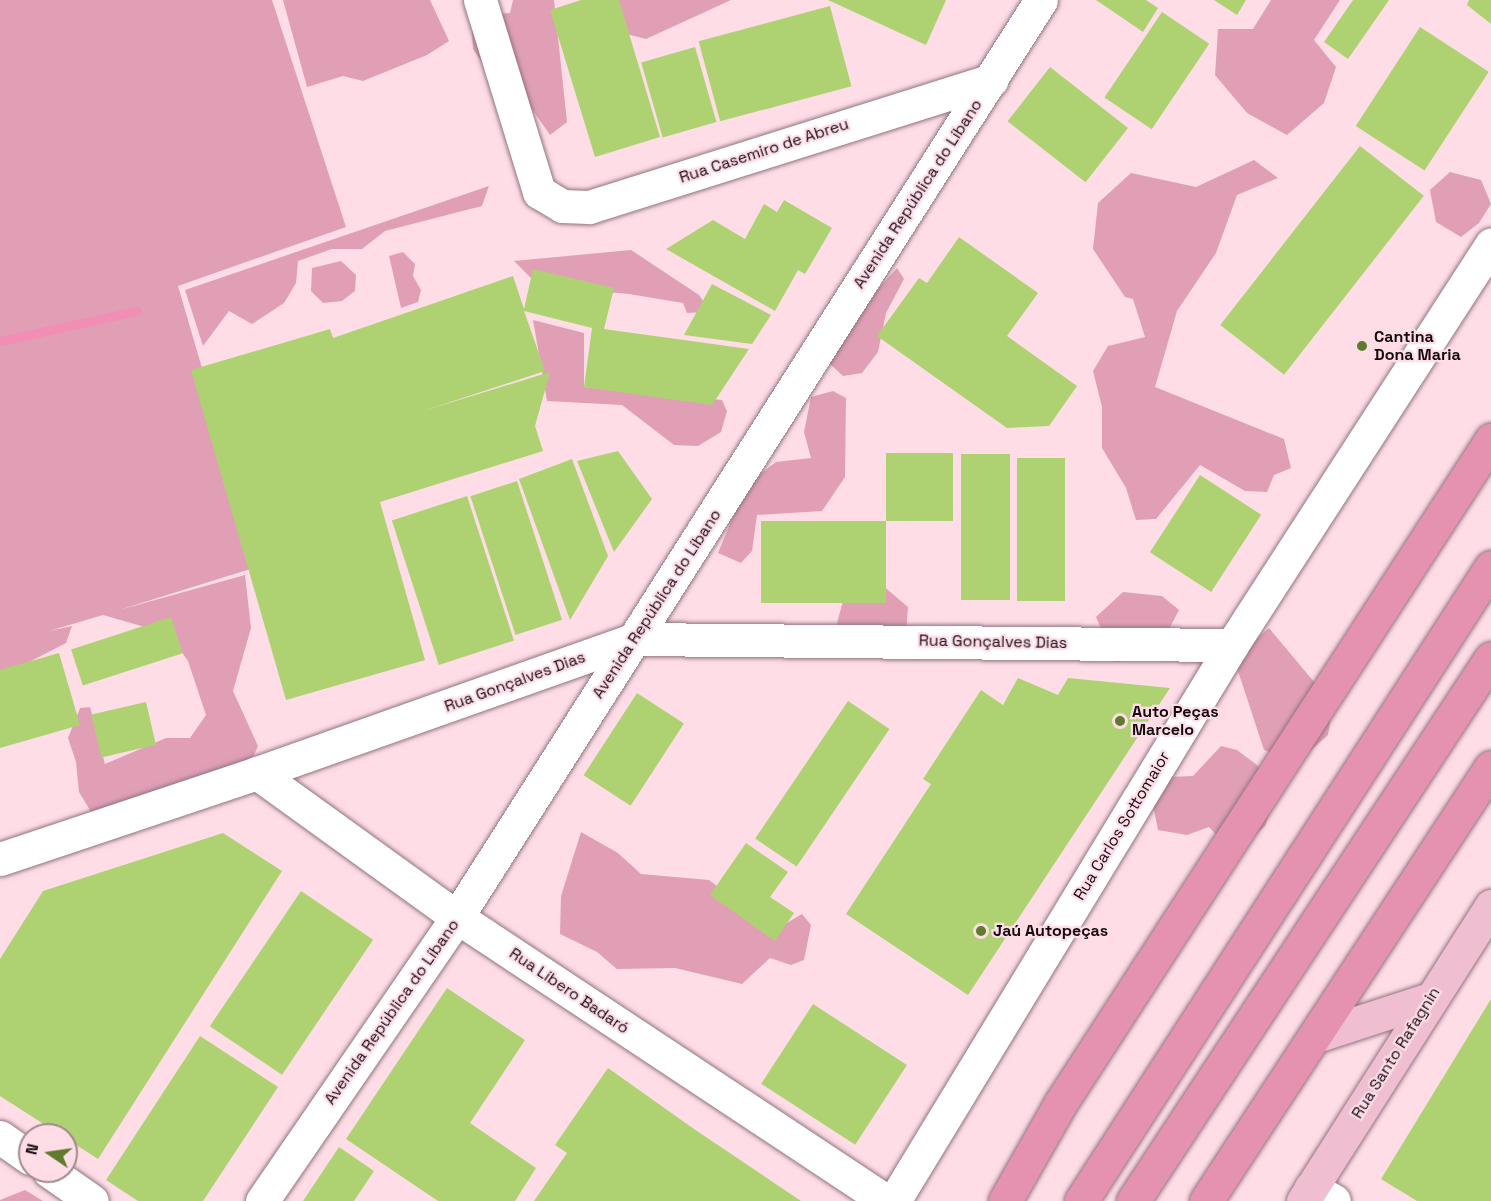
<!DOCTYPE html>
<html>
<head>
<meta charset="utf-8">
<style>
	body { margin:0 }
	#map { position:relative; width:1491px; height:1201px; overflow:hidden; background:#fedde7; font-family:"Space Grotesk",sans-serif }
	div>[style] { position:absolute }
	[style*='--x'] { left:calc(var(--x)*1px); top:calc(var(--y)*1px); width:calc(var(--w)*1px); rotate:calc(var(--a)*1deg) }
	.green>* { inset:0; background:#e19fb6 }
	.stream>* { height:9px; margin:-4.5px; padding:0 4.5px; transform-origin:4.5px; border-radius:4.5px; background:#f28db3 }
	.building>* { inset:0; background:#aed272; transform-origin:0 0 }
	.roads { filter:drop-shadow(0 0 2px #91747e) drop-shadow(0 0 2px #91747e) }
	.street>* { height:33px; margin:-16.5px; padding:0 16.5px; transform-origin:16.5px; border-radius:16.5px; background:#fff }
	.secondary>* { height:33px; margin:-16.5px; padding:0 16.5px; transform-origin:16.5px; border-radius:16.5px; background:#fff }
	.primary>* { height:33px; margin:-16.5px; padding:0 16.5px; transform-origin:16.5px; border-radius:16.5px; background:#efbed0 }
	.highway>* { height:33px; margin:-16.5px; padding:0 16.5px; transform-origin:16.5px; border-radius:16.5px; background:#e592b0 }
	.dots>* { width:16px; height:16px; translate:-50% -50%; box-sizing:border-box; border:3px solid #fedde7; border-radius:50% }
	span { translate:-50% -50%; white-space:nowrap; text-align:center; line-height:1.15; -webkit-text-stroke:4.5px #fedde7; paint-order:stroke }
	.street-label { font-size:16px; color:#150b0e }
	.poi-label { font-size:16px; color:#150b0e; font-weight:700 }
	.left { translate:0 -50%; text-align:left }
	.north { position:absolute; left:18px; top:1123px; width:60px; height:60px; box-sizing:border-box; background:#fedde7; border:2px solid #a18990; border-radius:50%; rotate:283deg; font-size:16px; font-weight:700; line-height:24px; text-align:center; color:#150b0e }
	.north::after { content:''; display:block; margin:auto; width:21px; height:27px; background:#607b2e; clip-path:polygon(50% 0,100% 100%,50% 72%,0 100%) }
</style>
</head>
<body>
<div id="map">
	<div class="green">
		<div style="clip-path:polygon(0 0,272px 0,346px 227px,178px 286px,260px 566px,119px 610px,245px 575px,251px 628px,233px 691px,258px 746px,250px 764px,96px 820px,79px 792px,76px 762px,68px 738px,80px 708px,90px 707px,105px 764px,166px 738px,190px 738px,206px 715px,188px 661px,169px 634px,103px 615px,49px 631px,72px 626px,66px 643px,0 677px)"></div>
		<div style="clip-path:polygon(283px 0,430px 0,449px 41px,427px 55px,363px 81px,343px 76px,307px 87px)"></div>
		<div style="clip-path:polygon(513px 0,554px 0,567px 122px,550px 135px,525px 99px,494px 81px,473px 49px,471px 16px,510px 13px)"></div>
		<div style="clip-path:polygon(599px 0,731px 0,646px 39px,611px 30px)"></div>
		<div style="clip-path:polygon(1271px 0,1340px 0,1314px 40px,1336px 67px,1324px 103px,1287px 135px,1247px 113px,1215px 75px,1218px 29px,1253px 29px)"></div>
		<div style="clip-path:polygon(1254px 160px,1278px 178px,1237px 195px,1216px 253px,1177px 311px,1155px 387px,1284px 439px,1291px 468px,1274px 475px,1267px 492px,1245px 491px,1200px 465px,1156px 519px,1136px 520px,1126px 488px,1102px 448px,1102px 407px,1093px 371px,1108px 346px,1145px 337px,1133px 299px,1125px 297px,1093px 249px,1098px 203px,1131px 173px,1196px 187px)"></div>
		<div style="clip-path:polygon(1450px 172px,1481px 180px,1491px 204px,1479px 223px,1461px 237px,1436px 222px,1430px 190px)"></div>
		<div style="clip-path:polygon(489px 186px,482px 206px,385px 231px,362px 249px,332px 249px,298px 261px,296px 283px,284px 303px,252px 324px,229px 311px,203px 346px,185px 290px)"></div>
		<div style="clip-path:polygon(631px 250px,699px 295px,706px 305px,703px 312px,687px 313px,683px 303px,629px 294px,539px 286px,514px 261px)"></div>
		<div style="clip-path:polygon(403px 252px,415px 264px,413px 276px,421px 290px,418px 302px,401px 308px,389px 256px)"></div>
		<div style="clip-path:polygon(341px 261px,356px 275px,355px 291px,342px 301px,323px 303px,311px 291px,312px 268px)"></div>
		<div style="clip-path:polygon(897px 268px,904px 279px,886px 313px,878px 352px,862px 373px,843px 376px,829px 363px,861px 308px)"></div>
		<div style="clip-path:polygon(533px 320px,584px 333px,584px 387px,722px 400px,727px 411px,721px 432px,698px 446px,674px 445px,622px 405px,547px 401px)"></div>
		<div style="clip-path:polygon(833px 391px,846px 398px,845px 477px,822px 511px,757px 515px,752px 551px,741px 563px,718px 553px,746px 485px,776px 462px,811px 458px,804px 432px,811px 397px)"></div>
		<div style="clip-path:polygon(875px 579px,908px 607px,906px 633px,852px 654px,837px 623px,846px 590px)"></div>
		<div style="clip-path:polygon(1123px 592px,1162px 596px,1179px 610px,1155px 656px,1116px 662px,1096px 617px)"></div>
		<div style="clip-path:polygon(1269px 628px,1315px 683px,1332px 711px,1328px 735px,1298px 762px,1264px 750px,1237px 668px,1250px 644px)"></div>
		<div style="clip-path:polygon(1221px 746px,1237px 750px,1257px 765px,1276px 794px,1265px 826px,1234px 854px,1209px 827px,1187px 835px,1158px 830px,1152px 800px,1168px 777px,1193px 776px)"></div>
		<div style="clip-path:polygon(581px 832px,618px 853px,641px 874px,709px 880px,775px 930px,802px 914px,811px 925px,804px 960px,791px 965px,770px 958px,742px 984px,675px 968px,617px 969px,597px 952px,560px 934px,561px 896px)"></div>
		<div style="clip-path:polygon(25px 1190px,43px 1201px,0 1201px,0 1200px)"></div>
	</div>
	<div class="stream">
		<div style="--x:0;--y:341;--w:140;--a:-12.4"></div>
	</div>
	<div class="building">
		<div style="clip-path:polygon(581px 0,619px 0,660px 137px,595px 157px,550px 10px)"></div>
		<div style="clip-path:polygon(828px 0,946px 0,926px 45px)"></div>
		<div style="clip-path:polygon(1096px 0,1146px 0,1158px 8px,1143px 32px)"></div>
		<div style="clip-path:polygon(1214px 0,1246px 0,1237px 15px)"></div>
		<div style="clip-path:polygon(1353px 0,1389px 0,1348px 59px,1324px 42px)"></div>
		<div style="clip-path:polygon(1469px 0,1491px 0,1491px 24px,1467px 5px)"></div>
		<div style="left:830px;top:6px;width:83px;height:136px;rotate:75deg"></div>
		<div style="left:1162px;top:12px;width:57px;height:103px;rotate:34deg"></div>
		<div style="left:1420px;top:27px;width:82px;height:118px;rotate:33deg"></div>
		<div style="left:695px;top:47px;width:78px;height:56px;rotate:74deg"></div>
		<div style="left:1050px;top:67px;width:99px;height:69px;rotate:38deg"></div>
		<div style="left:1360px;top:146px;width:81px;height:227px;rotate:38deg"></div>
		<div style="clip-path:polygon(784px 200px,832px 228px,805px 274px,798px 270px,775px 311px,666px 249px,713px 220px,745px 239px,764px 204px,777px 212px)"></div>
		<div style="clip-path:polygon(959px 237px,1038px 293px,1007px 336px,1077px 386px,1049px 426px,1007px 428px,877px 336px,919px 278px,927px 283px)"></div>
		<div style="clip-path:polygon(533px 269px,614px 288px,604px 329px,749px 349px,712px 405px,584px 387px,592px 328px,524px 311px,545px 371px,423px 411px,550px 372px,535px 426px,543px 451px,380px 502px,425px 660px,286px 700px,191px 370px,330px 329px,333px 338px,513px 276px,524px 309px)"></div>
		<div style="clip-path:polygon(712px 284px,771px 315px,752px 344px,684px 335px)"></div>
		<div style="clip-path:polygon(618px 451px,652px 499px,614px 552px,577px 461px)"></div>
		<div style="left:886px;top:453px;width:67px;height:68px"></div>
		<div style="left:961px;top:454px;width:49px;height:146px"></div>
		<div style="left:1017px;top:458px;width:48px;height:143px"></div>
		<div style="clip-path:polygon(572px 459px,608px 556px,570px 620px,519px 479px)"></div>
		<div style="left:1200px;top:475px;width:73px;height:92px;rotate:33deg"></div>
		<div style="left:517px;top:481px;width:146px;height:49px;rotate:72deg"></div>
		<div style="left:467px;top:496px;width:152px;height:79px;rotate:72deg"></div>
		<div style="left:761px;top:521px;width:125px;height:82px"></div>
		<div style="left:171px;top:617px;width:38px;height:105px;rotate:72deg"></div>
		<div style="clip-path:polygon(59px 653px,80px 725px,0 748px,0 670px)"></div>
		<div style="clip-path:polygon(1018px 678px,1058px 695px,1068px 678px,1170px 688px,968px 995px,846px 914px,931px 784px,923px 779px,981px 690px,1003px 705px)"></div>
		<div style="left:637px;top:693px;width:56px;height:98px;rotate:33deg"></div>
		<div style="left:848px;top:701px;width:50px;height:166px;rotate:34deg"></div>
		<div style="left:146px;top:702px;width:44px;height:56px;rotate:77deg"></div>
		<div style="clip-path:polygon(223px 833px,282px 871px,98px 1159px,0 1096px,0 959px,43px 891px)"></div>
		<div style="clip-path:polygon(746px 843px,788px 872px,770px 897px,794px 913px,775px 941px,710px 895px)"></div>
		<div style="left:301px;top:891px;width:87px;height:163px;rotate:34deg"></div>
		<div style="clip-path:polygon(447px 988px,525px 1040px,470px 1123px,536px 1168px,515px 1201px,438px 1201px,346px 1139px)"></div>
		<div style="clip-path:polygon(1491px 999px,1491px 1201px,1417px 1201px,1381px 1179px)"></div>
		<div style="left:813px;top:1004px;width:112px;height:95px;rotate:33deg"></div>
		<div style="clip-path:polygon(200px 1036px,278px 1087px,203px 1201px,138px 1201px,106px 1180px)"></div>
		<div style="clip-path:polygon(608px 1068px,694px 1129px,801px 1201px,534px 1201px,567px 1153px,555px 1145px)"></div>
		<div style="clip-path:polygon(339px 1147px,374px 1171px,354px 1201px,303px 1201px)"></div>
	</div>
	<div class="roads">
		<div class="street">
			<div style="--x:480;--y:0;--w:201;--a:72.9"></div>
			<div style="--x:539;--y:192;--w:27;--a:31"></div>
			<div style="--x:562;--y:206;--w:27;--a:2"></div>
			<div style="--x:589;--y:207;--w:422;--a:-17.5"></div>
			<div style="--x:257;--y:773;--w:246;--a:35.8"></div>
			<div style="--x:457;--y:917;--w:514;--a:33.5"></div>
			<div style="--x:0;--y:859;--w:271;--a:-18.5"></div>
			<div style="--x:257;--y:773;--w:401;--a:-19.5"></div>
			<div style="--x:635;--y:639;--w:597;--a:0.58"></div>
			<div style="--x:0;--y:1137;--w:37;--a:35"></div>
			<div style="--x:49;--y:1171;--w:52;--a:34.9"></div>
			<div style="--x:1311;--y:1188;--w:26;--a:29"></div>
			<div style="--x:262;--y:1201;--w:345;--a:-55.5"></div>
			<div style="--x:457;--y:917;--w:1087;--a:-57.51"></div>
		</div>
		<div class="secondary">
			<div style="--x:894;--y:1201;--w:651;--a:-58.7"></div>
			<div style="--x:1232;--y:645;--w:477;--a:-57.1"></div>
		</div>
		<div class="primary">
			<div style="--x:1316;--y:1036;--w:120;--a:-18"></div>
			<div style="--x:1303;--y:1201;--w:350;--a:-57.5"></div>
		</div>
		<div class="highway">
			<div style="--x:1005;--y:1201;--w:112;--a:-60.4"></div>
			<div style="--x:1060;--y:1104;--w:792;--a:-57.01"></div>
			<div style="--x:1081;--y:1201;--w:755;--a:-57.11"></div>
			<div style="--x:1133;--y:1201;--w:650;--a:-56.6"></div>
			<div style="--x:1206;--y:1201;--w:519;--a:-56.71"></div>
		</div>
	</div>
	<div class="dots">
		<div style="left:1362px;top:346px;background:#607b2e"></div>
		<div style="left:1120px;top:721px;background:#607b2e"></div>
		<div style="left:981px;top:931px;background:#607b2e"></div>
	</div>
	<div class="street-label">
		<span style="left:764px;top:151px;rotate:-18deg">Rua Casemiro de Abreu</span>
		<span style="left:918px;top:194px;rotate:-57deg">Avenida República do Líbano</span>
		<span style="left:657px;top:604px;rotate:-57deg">Avenida República do Líbano</span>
		<span style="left:993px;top:642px;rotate:1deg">Rua Gonçalves Dias</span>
		<span style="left:515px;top:682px;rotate:-20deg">Rua Gonçalves Dias</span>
		<span style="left:1122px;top:826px;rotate:-59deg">Rua Carlos Sottomaior</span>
		<span style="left:569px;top:991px;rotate:34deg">Rua Líbero Badaró</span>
		<span style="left:392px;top:1012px;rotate:-55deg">Avenida República do Líbano</span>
		<span style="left:1396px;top:1053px;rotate:-58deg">Rua Santo Rafagnin</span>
	</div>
	<div class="poi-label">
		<span class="left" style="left:1374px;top:346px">Cantina<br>Dona Maria</span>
		<span class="left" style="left:1132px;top:721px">Auto Peças<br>Marcelo</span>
		<span class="left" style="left:993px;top:931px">Jaú Autopeças</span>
	</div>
	<div class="north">N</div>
</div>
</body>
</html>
